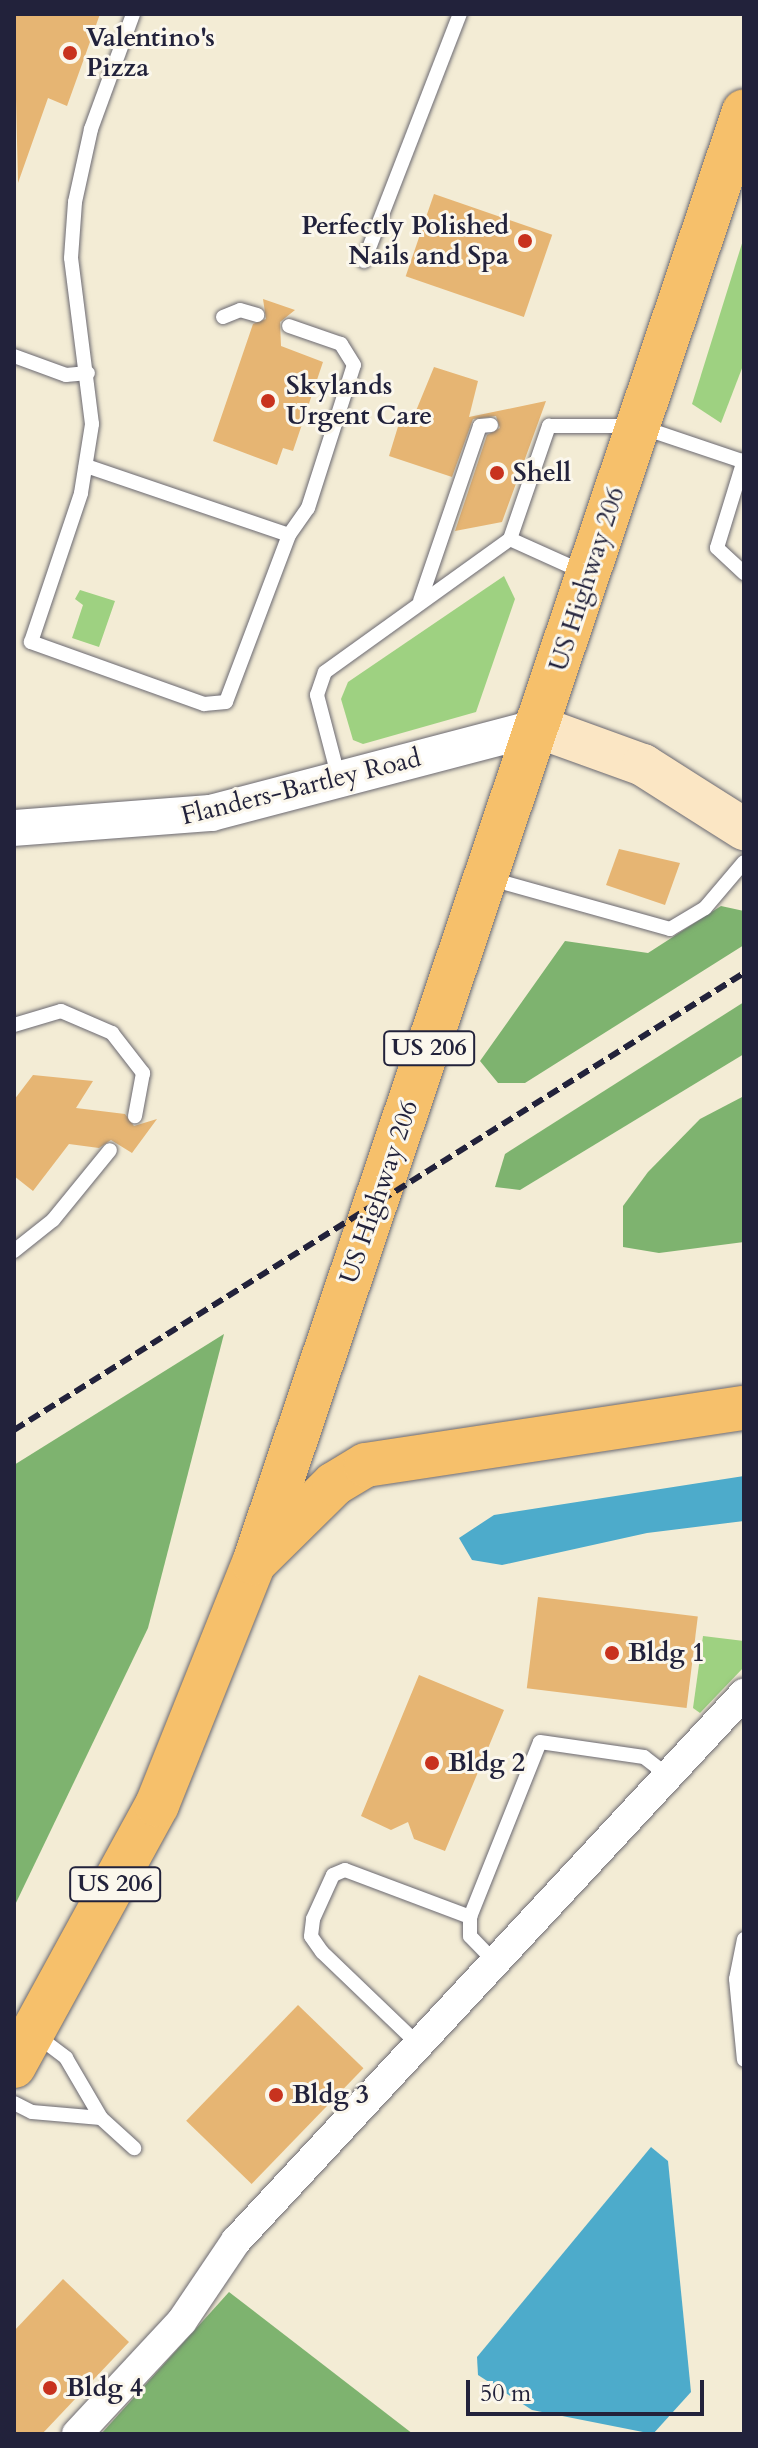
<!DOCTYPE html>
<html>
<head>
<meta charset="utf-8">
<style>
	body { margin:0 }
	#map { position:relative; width:758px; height:2448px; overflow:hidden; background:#f3ecd5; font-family:Cardo,serif }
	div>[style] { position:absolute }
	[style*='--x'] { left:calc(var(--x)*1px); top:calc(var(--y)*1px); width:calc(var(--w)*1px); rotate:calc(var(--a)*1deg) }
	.green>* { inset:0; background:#9ed181 }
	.forest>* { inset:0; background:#7eb36f }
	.water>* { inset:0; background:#4dabcb }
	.building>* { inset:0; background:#e6b573; transform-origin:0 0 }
	.roads { filter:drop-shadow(0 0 2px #6b6971) drop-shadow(0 0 2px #6b6971) }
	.service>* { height:14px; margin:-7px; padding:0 7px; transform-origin:7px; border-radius:7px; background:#fff }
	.minor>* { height:30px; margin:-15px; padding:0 15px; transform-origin:15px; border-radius:15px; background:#fff }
	.tertiary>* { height:36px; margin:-18px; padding:0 18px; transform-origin:18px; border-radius:18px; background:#fff }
	.secondary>* { height:42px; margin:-21px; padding:0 21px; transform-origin:21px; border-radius:21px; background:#fbe6c4 }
	.trunk>* { height:44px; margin:-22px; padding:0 22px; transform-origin:22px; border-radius:22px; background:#f6c06b }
	.rail>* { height:6px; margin-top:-3px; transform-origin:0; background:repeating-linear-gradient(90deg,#22223b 0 12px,transparent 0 18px) }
	.dots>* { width:22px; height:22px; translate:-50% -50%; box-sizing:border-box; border:4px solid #fbf7ec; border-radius:50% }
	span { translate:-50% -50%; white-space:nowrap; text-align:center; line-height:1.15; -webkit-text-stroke:6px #fbf7ec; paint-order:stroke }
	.shield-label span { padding:2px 6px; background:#fbf7ec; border:2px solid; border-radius:6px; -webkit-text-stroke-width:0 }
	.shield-label { font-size:24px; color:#22223b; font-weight:700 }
	.poi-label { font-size:26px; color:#22223b; font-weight:700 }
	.left { translate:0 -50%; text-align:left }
	.right { translate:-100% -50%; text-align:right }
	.street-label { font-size:26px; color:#22223b }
	.frame { position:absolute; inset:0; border:16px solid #22223b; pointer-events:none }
	.scale { position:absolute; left:466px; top:2380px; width:238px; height:36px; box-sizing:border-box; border:4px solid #22223b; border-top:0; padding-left:10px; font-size:24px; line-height:28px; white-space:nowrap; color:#22223b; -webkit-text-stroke:6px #fbf7ec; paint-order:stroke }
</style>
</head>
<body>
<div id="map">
	<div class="green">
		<div style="clip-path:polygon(744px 237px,744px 363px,721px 423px,692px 404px)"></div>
		<div style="clip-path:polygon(504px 576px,515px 599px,476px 712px,363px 744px,353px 740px,341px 699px,348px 682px)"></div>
		<div style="clip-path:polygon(80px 590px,115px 601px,99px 647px,72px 638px,83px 605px,75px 599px)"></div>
		<div style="clip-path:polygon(703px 1636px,744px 1641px,744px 1667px,700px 1713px,693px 1708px)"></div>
	</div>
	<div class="forest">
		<div style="clip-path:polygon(721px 906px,744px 911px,744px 945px,525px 1083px,498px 1083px,480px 1061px,565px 941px,648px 953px)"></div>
		<div style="clip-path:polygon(744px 1002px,744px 1054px,520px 1190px,495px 1187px,505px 1154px)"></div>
		<div style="clip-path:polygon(744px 1096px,744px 1242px,659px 1253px,623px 1247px,623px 1206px,648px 1172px,700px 1119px)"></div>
		<div style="clip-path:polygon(224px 1334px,148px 1628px,14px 1907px,14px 1465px)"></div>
		<div style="clip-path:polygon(229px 2292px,413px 2434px,101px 2434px)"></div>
	</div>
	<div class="water">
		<div style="clip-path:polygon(744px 1476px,744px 1521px,647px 1533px,502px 1565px,472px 1560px,459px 1538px,494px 1515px)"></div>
		<div style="clip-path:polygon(651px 2147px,668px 2161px,691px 2392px,653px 2434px,532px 2410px,478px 2375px,477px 2357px)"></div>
	</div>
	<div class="building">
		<div style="clip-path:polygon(14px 14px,100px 14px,67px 106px,48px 98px,18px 183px)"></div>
		<div style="left:434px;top:194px;width:125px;height:87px;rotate:19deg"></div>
		<div style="clip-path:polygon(263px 299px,295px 310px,280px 322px,281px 346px,323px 362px,293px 451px,283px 448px,277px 465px,213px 441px,253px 324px,266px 319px)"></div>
		<div style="clip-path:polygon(434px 367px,478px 381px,469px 417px,546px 401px,502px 522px,455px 531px,487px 435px,500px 428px,496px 416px,473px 419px,452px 477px,389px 456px,400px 420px,411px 423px)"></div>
		<div style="clip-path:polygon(619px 849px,680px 863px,665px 905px,606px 885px)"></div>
		<div style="clip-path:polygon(33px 1075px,93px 1081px,76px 1108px,125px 1114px,134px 1126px,157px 1119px,132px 1153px,111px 1140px,99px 1148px,69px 1144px,33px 1191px,14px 1176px,14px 1100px)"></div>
		<div style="left:538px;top:1597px;width:161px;height:92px;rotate:7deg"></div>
		<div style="clip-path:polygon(419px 1675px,504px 1710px,445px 1851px,414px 1839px,408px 1822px,391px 1830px,361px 1816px)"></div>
		<div style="left:298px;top:2005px;width:91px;height:161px;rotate:44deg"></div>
		<div style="clip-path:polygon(63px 2279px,129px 2342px,42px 2434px,14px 2434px,14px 2331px)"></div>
	</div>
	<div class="roads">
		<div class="service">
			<div style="--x:364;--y:261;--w:265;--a:-68.8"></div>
			<div style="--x:223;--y:317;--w:18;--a:-22"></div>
			<div style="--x:240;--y:310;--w:18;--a:16"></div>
			<div style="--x:14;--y:356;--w:55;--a:20.1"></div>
			<div style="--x:66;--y:375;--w:22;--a:-5"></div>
			<div style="--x:744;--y:460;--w:92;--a:107.1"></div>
			<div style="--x:717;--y:548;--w:37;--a:43"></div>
			<div style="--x:86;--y:466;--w:214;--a:18.8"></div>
			<div style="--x:289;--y:535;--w:178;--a:110.7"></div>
			<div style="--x:226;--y:702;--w:22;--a:175"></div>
			<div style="--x:204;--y:704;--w:184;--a:-160.3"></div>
			<div style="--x:31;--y:642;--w:157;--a:-71.4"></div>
			<div style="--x:81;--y:493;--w:70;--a:-80.9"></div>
			<div style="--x:92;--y:424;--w:167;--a:-97.2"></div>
			<div style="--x:71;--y:258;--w:56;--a:-85.9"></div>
			<div style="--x:75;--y:202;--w:75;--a:-77.6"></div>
			<div style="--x:91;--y:129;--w:122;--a:-69.9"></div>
			<div style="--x:289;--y:535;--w:33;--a:-55"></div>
			<div style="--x:308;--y:508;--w:150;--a:-72.2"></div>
			<div style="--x:354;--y:365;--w:25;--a:-122"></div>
			<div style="--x:341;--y:344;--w:55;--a:-160.9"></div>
			<div style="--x:583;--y:572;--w:80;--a:-155.7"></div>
			<div style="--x:510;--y:539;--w:120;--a:-71"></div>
			<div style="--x:549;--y:426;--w:89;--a:0"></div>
			<div style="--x:638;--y:426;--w:110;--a:18.6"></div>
			<div style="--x:420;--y:601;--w:185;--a:-71.1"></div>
			<div style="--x:480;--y:426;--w:11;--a:-5"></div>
			<div style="--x:339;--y:779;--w:87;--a:-104.7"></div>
			<div style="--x:317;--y:695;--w:24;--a:-71"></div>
			<div style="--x:325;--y:672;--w:228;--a:-35.7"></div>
			<div style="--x:491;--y:879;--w:186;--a:15.6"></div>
			<div style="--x:670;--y:929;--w:41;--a:-31"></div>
			<div style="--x:705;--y:908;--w:60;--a:-49.7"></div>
			<div style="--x:14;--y:1025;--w:49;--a:-16.6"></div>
			<div style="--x:61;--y:1011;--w:56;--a:23.3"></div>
			<div style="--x:112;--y:1033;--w:51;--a:52.2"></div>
			<div style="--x:143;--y:1073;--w:44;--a:100.5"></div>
			<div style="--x:14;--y:1251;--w:50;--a:-38.5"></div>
			<div style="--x:53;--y:1220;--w:90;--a:-50.8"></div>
			<div style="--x:744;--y:1939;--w:41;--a:101.3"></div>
			<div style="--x:736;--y:1979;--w:81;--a:84.4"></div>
			<div style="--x:495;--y:1962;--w:36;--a:-134"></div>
			<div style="--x:470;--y:1936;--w:19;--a:-90"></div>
			<div style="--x:470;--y:1917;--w:188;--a:-68.2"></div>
			<div style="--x:540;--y:1742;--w:105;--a:8.2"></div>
			<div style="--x:644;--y:1757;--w:31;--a:38"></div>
			<div style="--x:36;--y:2035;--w:38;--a:37"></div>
			<div style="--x:66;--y:2058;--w:69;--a:59.7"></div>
			<div style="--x:101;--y:2118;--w:45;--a:42.3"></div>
			<div style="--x:419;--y:2045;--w:134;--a:-136.2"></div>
			<div style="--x:322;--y:1952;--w:19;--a:-125"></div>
			<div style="--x:311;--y:1936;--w:17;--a:-83"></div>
			<div style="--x:313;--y:1919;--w:48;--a:-65.6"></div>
			<div style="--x:333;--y:1875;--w:13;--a:-23"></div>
			<div style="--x:345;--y:1870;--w:134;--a:20.6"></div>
			<div style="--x:14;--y:2103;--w:20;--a:27"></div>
			<div style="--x:32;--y:2112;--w:69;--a:5"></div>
		</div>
		<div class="minor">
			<div style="--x:77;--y:2434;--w:154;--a:-47.1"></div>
			<div style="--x:182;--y:2321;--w:97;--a:-56"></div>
			<div style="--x:236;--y:2241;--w:747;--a:-47.12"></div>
		</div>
		<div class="tertiary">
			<div style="--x:14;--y:828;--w:198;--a:-4.4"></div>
			<div style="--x:211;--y:813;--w:338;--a:-14.7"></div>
		</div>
		<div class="secondary">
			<div style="--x:538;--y:727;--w:112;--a:19.9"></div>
			<div style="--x:643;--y:765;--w:120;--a:32.4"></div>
		</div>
		<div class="trunk">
			<div style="--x:256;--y:1561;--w:110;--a:-44.6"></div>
			<div style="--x:334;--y:1484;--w:37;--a:-31"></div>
			<div style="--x:366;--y:1465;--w:382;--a:-8.6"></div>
			<div style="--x:14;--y:2066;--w:298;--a:-61.3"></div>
			<div style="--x:157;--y:1805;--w:261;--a:-68.2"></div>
			<div style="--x:254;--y:1563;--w:1532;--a:-71.35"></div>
		</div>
	</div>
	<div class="rail">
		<div style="--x:14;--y:1430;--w:861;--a:-32.05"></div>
	</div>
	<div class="dots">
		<div style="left:70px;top:53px;background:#c8321e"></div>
		<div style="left:525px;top:241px;background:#c8321e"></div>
		<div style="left:268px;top:401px;background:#c8321e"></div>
		<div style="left:497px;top:473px;background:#c8321e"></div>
		<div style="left:612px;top:1653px;background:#c8321e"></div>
		<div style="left:432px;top:1763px;background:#c8321e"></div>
		<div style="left:276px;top:2095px;background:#c8321e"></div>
		<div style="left:50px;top:2388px;background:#c8321e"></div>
	</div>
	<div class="shield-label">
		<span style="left:429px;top:1048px">US 206</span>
		<span style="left:115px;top:1884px">US 206</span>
	</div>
	<div class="poi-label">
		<span class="left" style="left:86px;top:53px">Valentino's<br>Pizza</span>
		<span class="right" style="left:509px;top:241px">Perfectly Polished<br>Nails and Spa</span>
		<span class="left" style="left:286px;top:401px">Skylands<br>Urgent Care</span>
		<span class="left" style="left:513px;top:473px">Shell</span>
		<span class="left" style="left:628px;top:1653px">Bldg 1</span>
		<span class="left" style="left:448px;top:1763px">Bldg 2</span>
		<span class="left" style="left:292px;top:2095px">Bldg 3</span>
		<span class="left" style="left:66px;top:2388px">Bldg 4</span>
	</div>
	<div class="street-label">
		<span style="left:587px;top:579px;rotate:-72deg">US Highway 206</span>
		<span style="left:301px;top:787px;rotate:-14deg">Flanders-Bartley Road</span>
		<span style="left:379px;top:1192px;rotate:-71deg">US Highway 206</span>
	</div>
	<div class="frame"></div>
	<div class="scale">50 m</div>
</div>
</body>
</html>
